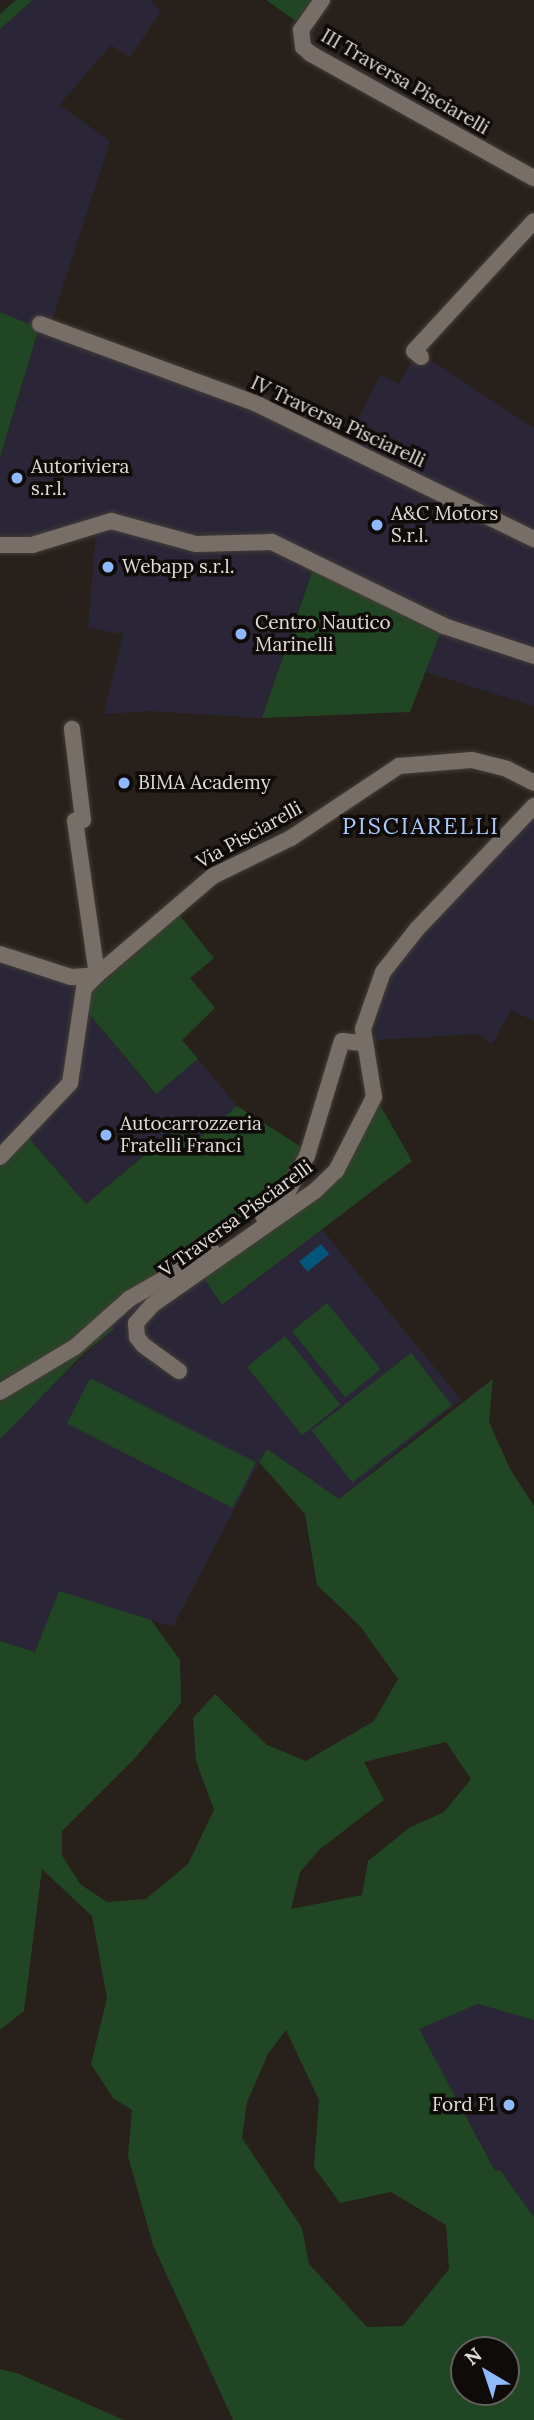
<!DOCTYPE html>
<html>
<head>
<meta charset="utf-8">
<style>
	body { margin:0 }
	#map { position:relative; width:534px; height:2420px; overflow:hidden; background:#28211b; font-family:Lora,serif }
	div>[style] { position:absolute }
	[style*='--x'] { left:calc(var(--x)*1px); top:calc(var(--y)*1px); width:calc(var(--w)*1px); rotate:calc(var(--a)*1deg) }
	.commercial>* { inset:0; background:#2b2637 }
	.green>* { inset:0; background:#214623; transform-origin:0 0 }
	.water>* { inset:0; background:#05567d; transform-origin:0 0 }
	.roads { filter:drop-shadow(0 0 2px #433d39) drop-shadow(0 0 2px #433d39) }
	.street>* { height:16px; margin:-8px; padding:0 8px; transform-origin:8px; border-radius:8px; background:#776e68 }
	.dots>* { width:19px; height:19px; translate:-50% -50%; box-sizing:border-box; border:4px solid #0e0b09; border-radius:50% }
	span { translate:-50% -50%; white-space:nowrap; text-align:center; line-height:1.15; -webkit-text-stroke:7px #0e0b09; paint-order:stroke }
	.street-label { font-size:19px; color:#e2ddd9 }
	.poi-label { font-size:19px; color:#e2ddd9 }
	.left { translate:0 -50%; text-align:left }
	.right { translate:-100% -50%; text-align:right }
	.quarter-label { font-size:23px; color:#accafe; letter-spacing:2px }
	.north { position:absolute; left:450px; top:2336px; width:70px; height:70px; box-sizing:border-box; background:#0e0b09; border:2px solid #635f5c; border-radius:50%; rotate:321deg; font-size:19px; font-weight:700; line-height:28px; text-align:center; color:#e2ddd9 }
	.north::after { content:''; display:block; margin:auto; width:24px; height:32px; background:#90b8fd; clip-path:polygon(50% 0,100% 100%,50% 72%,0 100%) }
</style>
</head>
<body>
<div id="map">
	<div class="commercial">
		<div style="clip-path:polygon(33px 0,150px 0,161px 11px,130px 57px,111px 45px,59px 105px,110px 141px,51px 323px,345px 445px,380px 375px,399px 384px,417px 351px,534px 428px,534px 706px,425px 672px,441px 629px,313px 567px,262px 718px,149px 711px,104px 714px,123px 634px,88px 628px,97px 520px,23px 539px,0 539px,0 457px,39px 328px,0 312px,0 29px)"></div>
		<div style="clip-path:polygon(534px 811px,534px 1021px,511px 1010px,492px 1044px,478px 1034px,373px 1040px,388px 971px)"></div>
		<div style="clip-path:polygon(14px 948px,65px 967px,92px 992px,86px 1010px,155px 1094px,198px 1059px,237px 1106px,195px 1143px,180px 1125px,86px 1204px,27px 1136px,0 1165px,0 949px)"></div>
		<div style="clip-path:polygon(320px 1227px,461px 1400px,339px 1499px,266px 1449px,173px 1626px,57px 1596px,35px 1652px,0 1641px,0 1439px,13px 1421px,113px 1329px,101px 1313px,124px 1294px,191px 1259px,222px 1305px)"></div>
		<div style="clip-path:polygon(478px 2004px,534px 2020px,534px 2217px,500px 2170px,495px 2171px,419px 2029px)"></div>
	</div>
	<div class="green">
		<div style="clip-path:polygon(16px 0,33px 0,0 29px,0 14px)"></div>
		<div style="clip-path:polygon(266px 0,312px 0,296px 21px)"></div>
		<div style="clip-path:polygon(0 312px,39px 328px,0 457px)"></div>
		<div style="clip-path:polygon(314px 566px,442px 629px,410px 712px,262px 718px)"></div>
		<div style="clip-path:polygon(179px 915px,214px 958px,190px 978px,215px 1008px,182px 1040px,198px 1059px,156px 1094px,86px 1010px,92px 992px)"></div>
		<div style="clip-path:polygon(380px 1105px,412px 1161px,222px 1305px,203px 1277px,325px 1188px)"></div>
		<div style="clip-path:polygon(237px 1106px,306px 1150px,272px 1204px,191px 1259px,124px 1294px,62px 1347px,0 1381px,0 1165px,27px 1136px,86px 1204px,181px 1125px,195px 1142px)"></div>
		<div style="left:327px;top:1303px;width:85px;height:45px;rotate:51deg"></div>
		<div style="clip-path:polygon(108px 1322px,114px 1329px,84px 1353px,0 1439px,0 1402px)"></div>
		<div style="left:285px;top:1336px;width:88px;height:49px;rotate:51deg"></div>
		<div style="left:411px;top:1353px;width:66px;height:126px;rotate:52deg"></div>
		<div style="left:90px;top:1378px;width:186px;height:51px;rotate:27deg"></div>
		<div style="clip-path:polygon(evenodd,493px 1379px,489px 1422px,510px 1469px,534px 1506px,534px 2020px,478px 2004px,419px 2029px,495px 2171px,500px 2170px,534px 2217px,534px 2420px,233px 2420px,153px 2245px,128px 2156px,132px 2110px,113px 2098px,91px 2064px,107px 1998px,92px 1916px,42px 1869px,24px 2011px,0 2030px,0 1641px,35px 1652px,59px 1591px,151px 1620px,180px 1660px,181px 1703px,136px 1757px,62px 1831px,62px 1855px,80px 1884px,107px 1902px,146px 1899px,188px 1864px,214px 1810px,196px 1761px,193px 1718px,215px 1694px,267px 1745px,306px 1761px,374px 1721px,398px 1679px,360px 1626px,317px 1585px,305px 1514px,259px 1462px,267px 1449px,339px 1499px,493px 1379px,446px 1742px,471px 1779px,444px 1812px,409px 1828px,368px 1861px,362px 1895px,291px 1909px,300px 1872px,320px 1849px,384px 1800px,364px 1762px,446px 1742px,493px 1379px,286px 2030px,319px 2100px,314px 2167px,340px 2203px,391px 2192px,446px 2225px,449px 2269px,403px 2326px,367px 2327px,309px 2264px,302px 2228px,242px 2138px,247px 2102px,268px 2054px,286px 2030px,493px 1379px,506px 2350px,506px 2392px,464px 2392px,464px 2350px,506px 2350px)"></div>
		<div style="clip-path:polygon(0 2369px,17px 2373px,124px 2420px,0 2420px)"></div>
	</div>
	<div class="water">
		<div style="left:321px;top:1244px;width:13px;height:28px;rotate:51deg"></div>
	</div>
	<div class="roads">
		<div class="street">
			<div style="--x:322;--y:0;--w:37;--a:125"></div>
			<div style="--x:301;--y:30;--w:17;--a:83"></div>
			<div style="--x:303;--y:47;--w:11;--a:41"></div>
			<div style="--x:311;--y:54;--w:255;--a:29.1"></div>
			<div style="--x:40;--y:324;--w:231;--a:20.2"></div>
			<div style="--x:257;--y:404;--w:308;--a:26"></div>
			<div style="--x:421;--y:357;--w:9;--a:-139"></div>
			<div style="--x:414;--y:351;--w:177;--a:-47.3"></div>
			<div style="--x:0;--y:545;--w:32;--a:0"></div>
			<div style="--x:32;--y:545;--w:83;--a:-16.9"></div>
			<div style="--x:111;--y:521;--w:88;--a:15.1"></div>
			<div style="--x:196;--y:544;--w:76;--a:-1.5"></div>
			<div style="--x:272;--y:542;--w:191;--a:26"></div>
			<div style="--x:444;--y:626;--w:95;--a:18.4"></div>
			<div style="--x:0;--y:954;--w:75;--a:17.9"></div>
			<div style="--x:71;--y:977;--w:26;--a:-4"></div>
			<div style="--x:97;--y:975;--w:153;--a:-40.5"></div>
			<div style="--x:213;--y:876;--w:87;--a:-26"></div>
			<div style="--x:291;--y:838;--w:130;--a:-33.7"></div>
			<div style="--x:399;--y:766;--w:73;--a:-4.7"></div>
			<div style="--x:472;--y:760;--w:36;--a:14"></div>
			<div style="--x:507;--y:769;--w:30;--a:27"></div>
			<div style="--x:0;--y:1157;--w:102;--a:-46.6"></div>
			<div style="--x:70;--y:1083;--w:96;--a:-81.6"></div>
			<div style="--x:84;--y:988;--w:18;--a:-45"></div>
			<div style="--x:97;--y:975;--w:156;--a:-98.1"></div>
			<div style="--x:75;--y:821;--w:8;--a:-7"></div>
			<div style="--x:83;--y:820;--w:92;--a:-96.9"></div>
			<div style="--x:263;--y:1216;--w:27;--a:-39"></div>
			<div style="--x:284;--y:1199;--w:49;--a:-61.9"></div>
			<div style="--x:307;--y:1156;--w:120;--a:-73.1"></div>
			<div style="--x:342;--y:1041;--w:20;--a:6"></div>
			<div style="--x:179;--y:1371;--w:44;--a:-144.2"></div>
			<div style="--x:143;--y:1345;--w:10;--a:-127"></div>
			<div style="--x:137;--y:1337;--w:14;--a:-94"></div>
			<div style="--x:136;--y:1323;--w:24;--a:-48"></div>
			<div style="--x:152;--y:1305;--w:199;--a:-35"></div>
			<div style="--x:315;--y:1191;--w:29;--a:-44"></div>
			<div style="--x:336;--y:1171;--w:83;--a:-62.8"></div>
			<div style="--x:374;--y:1097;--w:69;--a:-99.2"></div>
			<div style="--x:363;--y:1029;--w:60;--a:-70.7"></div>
			<div style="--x:383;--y:972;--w:55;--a:-51.7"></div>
			<div style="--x:417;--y:929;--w:170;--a:-46.4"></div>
			<div style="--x:0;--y:1392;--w:87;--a:-31"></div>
			<div style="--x:75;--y:1347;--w:72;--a:-41.6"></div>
			<div style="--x:129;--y:1299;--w:96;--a:-30"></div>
		</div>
	</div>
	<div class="dots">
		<div style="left:17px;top:478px;background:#90b8fd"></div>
		<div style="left:377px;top:525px;background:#90b8fd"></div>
		<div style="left:108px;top:567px;background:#90b8fd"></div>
		<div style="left:241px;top:634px;background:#90b8fd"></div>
		<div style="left:124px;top:783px;background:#90b8fd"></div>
		<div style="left:106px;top:1135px;background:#90b8fd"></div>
		<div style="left:509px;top:2105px;background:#90b8fd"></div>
	</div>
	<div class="street-label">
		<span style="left:405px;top:82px;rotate:30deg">III Traversa Pisciarelli</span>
		<span style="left:338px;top:422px;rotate:25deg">IV Traversa Pisciarelli</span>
		<span style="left:249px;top:835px;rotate:-29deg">Via Pisciarelli</span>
		<span style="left:236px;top:1219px;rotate:-36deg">V Traversa Pisciarelli</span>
	</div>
	<div class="poi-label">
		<span class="left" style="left:31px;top:478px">Autoriviera<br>s.r.l.</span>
		<span class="left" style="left:391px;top:525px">A&amp;C Motors<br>S.r.l.</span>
		<span class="left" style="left:122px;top:567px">Webapp s.r.l.</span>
		<span class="left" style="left:255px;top:634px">Centro Nautico<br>Marinelli</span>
		<span class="left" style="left:138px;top:783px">BIMA Academy</span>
		<span class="left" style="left:120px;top:1135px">Autocarrozzeria<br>Fratelli Franci</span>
		<span class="right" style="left:495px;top:2105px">Ford F1</span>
	</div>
	<div class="quarter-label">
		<span style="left:421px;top:826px">PISCIARELLI</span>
	</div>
	<div class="north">N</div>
</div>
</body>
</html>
